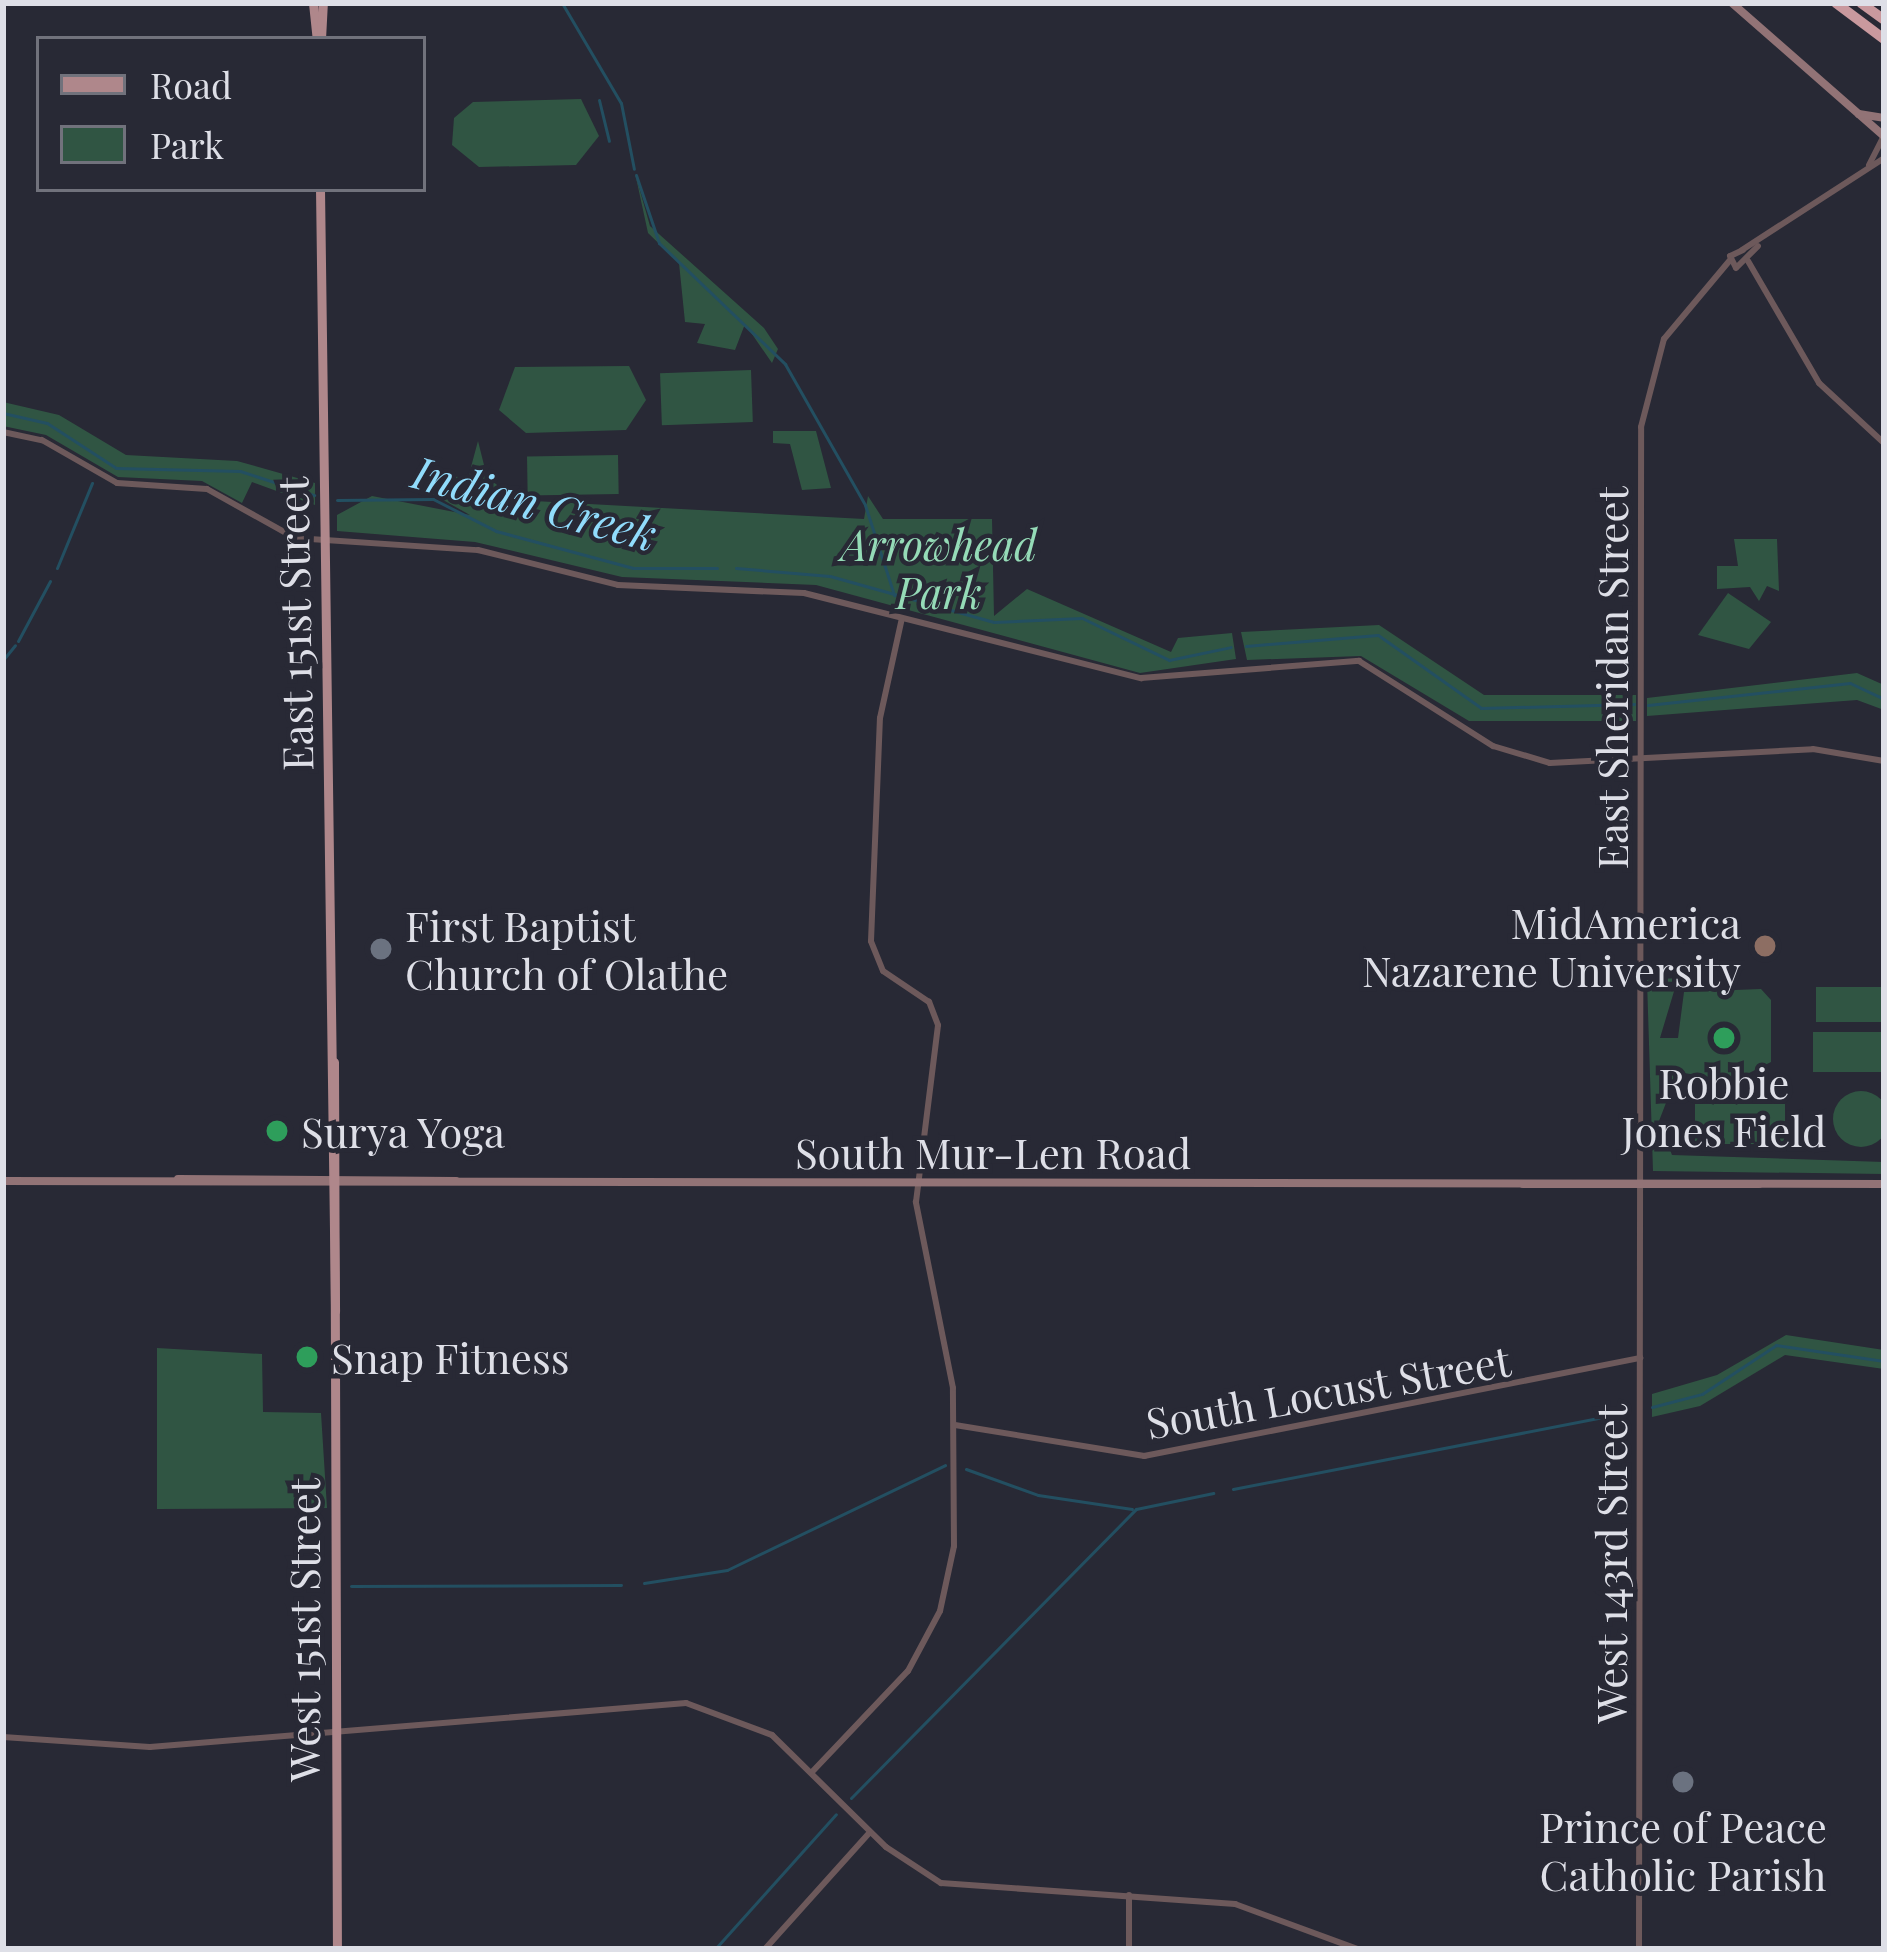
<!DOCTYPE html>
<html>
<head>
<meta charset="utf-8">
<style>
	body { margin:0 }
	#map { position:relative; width:1887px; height:1952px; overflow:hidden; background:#282935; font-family:"Playfair Display",serif }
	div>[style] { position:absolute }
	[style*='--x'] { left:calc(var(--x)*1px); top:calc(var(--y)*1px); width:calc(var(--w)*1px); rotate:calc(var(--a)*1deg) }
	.green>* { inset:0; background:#305543; transform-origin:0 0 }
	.round { border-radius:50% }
	.stream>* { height:3px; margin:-1.5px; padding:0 1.5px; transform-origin:1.5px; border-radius:1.5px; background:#234f61 }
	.tertiary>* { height:6px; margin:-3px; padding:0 3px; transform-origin:3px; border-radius:3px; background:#6d595b }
	.secondary>* { height:8px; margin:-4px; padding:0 4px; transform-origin:4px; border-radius:4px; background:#927376 }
	.primary>* { height:9px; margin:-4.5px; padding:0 4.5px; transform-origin:4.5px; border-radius:4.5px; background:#af878b }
	.motorway>* { height:10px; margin:-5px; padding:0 5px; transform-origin:5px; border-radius:5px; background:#c9999e }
	.dots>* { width:33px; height:33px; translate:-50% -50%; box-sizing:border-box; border:6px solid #282935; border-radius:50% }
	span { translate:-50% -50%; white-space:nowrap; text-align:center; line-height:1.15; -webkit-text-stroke:9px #282935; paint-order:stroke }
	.park-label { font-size:42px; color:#95dbb7; font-style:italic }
	.street-label { font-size:42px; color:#dedfe7 }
	.poi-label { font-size:42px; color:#dedfe7 }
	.right { translate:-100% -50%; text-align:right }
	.left { translate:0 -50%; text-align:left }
	.water-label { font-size:45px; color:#91dcfc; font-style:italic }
	.frame { position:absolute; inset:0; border:6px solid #dedfe7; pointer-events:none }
	.legend { position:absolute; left:36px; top:36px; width:390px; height:156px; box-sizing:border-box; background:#282935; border:3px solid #71727c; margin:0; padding:15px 21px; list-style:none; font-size:36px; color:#dedfe7 }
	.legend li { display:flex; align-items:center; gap:24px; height:60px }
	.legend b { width:60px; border:3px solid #71727c }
</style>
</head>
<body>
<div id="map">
	<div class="green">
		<div style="clip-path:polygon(581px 99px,599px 136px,576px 165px,479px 167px,452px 145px,454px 118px,473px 102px)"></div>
		<div style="clip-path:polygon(635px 173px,650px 226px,764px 328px,778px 349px,772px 363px,745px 324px,735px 350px,697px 343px,705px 324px,685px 322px,679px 263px,648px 233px)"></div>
		<div style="clip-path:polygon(629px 366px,646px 400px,626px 430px,526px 433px,499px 410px,515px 367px)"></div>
		<div style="left:751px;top:370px;width:52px;height:91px;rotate:88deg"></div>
		<div style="clip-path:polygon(3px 402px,59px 415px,126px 455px,237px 461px,315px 483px,315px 505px,252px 482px,242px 503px,202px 481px,118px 477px,46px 435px,3px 426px)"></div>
		<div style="clip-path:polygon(773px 431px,816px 431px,831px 488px,802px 490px,790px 444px,773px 443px)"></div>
		<div style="clip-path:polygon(478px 441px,487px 477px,516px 500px,864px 519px,868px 496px,883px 519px,992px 519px,994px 616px,1027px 589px,1171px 652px,1178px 638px,1232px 633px,1236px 659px,1140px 673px,816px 585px,622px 577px,475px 542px,337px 531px,337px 515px,372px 496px,470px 515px,427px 491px,440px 475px,468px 478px)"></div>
		<div style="left:618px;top:455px;width:39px;height:91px;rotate:89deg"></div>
		<div style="clip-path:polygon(1734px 539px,1777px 539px,1779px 591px,1767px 586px,1759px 601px,1750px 587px,1717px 589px,1717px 566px,1738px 566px)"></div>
		<div style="clip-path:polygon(1728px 593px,1771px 622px,1749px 649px,1698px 635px)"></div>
		<div style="clip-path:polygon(1379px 625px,1484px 695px,1636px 695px,1636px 721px,1469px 721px,1361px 656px,1247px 660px,1241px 632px)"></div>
		<div style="clip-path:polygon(1857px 673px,1884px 685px,1884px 710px,1857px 700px,1647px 716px,1647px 698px)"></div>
		<div style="clip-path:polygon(1678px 978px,1660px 1038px,1678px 1038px,1684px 992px,1761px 989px,1771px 1000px,1771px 1062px,1733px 1081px,1678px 1072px,1659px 1121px,1672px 1155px,1884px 1162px,1884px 1174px,1653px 1171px,1647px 980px)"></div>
		<div style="left:1816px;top:987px;width:68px;height:35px"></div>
		<div style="left:1813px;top:1032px;width:71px;height:40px"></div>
		<div class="round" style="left:1833px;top:1091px;width:56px;height:56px"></div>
		<div style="left:1695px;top:1104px;width:90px;height:40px"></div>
		<div style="clip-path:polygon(1786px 1335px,1884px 1350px,1884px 1369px,1785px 1355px,1700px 1406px,1652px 1417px,1652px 1394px,1717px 1375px)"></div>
		<div style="clip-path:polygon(157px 1348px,262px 1354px,263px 1412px,321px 1413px,327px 1508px,157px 1509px)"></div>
	</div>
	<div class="stream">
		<div style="--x:562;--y:3;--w:116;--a:59.5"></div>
		<div style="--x:621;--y:103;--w:67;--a:78.9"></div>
		<div style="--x:599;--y:100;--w:42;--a:76.3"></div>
		<div style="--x:636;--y:175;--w:72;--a:71.3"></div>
		<div style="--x:659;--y:243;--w:175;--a:43.8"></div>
		<div style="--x:785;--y:364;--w:162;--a:60.4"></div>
		<div style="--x:865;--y:505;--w:95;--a:72.1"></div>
		<div style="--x:3;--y:413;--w:45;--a:12.8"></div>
		<div style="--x:47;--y:423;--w:82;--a:33.1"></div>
		<div style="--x:116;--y:468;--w:124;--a:1.4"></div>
		<div style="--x:240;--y:471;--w:78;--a:18"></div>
		<div style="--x:337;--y:500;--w:96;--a:-0.6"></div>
		<div style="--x:433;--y:499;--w:71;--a:26.9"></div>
		<div style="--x:496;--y:531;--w:142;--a:15.1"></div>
		<div style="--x:633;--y:568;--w:84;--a:0"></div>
		<div style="--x:57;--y:568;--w:92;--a:-67.6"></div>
		<div style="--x:736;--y:568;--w:94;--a:4.9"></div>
		<div style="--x:830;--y:576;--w:170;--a:15.7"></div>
		<div style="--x:994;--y:622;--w:88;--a:-2.6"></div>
		<div style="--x:1082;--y:618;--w:97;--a:25.8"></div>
		<div style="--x:1169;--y:660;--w:63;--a:-11.8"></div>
		<div style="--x:18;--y:641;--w:68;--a:-61.9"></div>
		<div style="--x:1246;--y:646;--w:132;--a:-4.8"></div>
		<div style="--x:1378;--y:635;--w:126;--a:35.3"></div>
		<div style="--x:1481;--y:708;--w:153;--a:-1.5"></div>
		<div style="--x:3;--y:660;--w:19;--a:-51"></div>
		<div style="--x:1648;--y:705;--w:203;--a:-6.2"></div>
		<div style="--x:1850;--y:683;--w:38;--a:25"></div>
		<div style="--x:1652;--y:1407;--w:52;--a:-14.6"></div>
		<div style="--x:1702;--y:1394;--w:89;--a:-33.5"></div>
		<div style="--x:1776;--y:1345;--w:109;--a:8.4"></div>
		<div style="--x:966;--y:1469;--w:77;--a:19.9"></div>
		<div style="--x:1038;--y:1495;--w:95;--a:8.5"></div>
		<div style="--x:1233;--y:1489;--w:402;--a:-11"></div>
		<div style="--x:644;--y:1583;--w:84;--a:-8.9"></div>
		<div style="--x:727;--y:1570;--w:242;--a:-25.7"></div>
		<div style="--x:351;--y:1586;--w:270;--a:-0.2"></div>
		<div style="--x:851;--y:1798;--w:406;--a:-45.4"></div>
		<div style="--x:1136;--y:1509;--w:79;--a:-11.7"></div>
		<div style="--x:715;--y:1949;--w:181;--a:-48.1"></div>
	</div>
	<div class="tertiary">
		<div style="--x:1869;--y:165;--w:33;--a:-63"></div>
		<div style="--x:1742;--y:250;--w:169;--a:-32.9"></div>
		<div style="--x:1743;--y:250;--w:14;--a:155"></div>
		<div style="--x:1730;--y:256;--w:13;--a:63"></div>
		<div style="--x:1736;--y:268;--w:31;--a:-45"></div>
		<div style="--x:1748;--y:261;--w:141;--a:59.8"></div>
		<div style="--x:1819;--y:383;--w:88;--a:42.7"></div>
		<div style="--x:3;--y:432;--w:40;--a:12"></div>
		<div style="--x:42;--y:440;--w:86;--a:29.8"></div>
		<div style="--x:117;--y:483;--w:90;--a:3.8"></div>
		<div style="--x:207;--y:489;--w:101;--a:29.1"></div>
		<div style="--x:295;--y:538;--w:183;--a:3.8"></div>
		<div style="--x:478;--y:550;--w:144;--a:14"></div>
		<div style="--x:618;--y:585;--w:186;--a:2.5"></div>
		<div style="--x:804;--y:593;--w:348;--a:14.2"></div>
		<div style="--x:1141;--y:678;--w:219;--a:-4.5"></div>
		<div style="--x:1359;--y:661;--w:159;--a:32.4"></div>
		<div style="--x:1493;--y:746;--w:59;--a:16.6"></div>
		<div style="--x:1550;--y:763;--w:263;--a:-3"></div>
		<div style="--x:1813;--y:749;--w:72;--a:9.6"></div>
		<div style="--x:955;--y:1425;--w:192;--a:9.3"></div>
		<div style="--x:1144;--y:1456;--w:506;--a:-11.18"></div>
		<div style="--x:3;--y:1737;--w:147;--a:3.9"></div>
		<div style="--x:150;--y:1747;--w:538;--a:-4.69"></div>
		<div style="--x:686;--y:1703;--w:92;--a:20.4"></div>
		<div style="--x:772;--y:1735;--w:160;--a:44.5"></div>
		<div style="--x:886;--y:1847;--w:66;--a:33.2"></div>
		<div style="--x:941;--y:1883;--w:295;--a:4.1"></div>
		<div style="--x:1235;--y:1904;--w:130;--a:20.2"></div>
		<div style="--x:812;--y:1772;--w:139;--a:-46.5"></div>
		<div style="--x:908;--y:1671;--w:68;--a:-61.9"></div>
		<div style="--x:940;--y:1611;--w:66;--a:-77.8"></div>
		<div style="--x:954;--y:1546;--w:158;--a:-90.4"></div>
		<div style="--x:953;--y:1388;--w:190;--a:-101.3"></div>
		<div style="--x:916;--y:1202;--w:178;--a:-82.9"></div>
		<div style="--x:938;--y:1025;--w:25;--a:-111"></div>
		<div style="--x:929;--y:1002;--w:55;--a:-146"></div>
		<div style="--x:883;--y:971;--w:32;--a:-112"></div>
		<div style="--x:871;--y:941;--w:223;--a:-87.7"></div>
		<div style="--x:880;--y:718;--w:102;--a:-77.6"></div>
		<div style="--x:765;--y:1949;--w:157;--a:-48.1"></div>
		<div style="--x:1129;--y:1949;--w:54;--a:-90"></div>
		<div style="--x:1639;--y:1949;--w:1522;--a:-89.92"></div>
		<div style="--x:1641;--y:427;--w:91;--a:-75.4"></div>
		<div style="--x:1664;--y:339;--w:103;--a:-50.1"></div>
	</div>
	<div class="secondary">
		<div style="--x:1732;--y:3;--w:201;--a:41.2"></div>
		<div style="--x:1859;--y:114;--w:25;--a:9"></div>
		<div style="--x:178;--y:1179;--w:278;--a:0.4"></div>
		<div style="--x:3;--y:1181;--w:1881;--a:0.09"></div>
		<div style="--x:1523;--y:1184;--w:236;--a:0"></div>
	</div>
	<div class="primary">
		<div style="--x:313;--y:3;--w:36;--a:84"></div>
		<div style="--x:321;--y:39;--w:36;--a:-87"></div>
		<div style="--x:320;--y:189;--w:1122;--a:89.23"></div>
		<div style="--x:334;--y:1062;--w:887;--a:89.81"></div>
	</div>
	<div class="motorway">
		<div style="--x:1836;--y:3;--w:60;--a:36.9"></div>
		<div style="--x:1861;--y:3;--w:29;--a:36"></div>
	</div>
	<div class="dots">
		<div style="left:1765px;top:946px;background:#8d6e63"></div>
		<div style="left:381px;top:949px;background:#6b7280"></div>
		<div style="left:1724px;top:1038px;background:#2e9e5b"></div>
		<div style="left:277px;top:1131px;background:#2e9e5b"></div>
		<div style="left:307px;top:1357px;background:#2e9e5b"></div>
		<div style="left:1683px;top:1782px;background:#6b7280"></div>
	</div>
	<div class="park-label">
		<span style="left:939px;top:568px">Arrowhead<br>Park</span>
	</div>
	<div class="street-label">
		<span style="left:294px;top:624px;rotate:-91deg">East 151st Street</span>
		<span style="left:1611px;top:678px;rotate:-90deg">East Sheridan Street</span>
		<span style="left:993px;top:1152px">South Mur-Len Road</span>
		<span style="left:1328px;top:1391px;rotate:-10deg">South Locust Street</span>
		<span style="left:1610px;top:1564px;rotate:-90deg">West 143rd Street</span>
		<span style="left:303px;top:1630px;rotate:-90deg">West 151st Street</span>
	</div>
	<div class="poi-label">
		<span class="right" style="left:1741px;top:946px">MidAmerica<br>Nazarene University</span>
		<span class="left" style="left:405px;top:949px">First Baptist<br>Church of Olathe</span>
		<span style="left:1724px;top:1106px">Robbie<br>Jones Field</span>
		<span class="left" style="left:301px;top:1131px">Surya Yoga</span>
		<span class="left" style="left:331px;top:1357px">Snap Fitness</span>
		<span style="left:1683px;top:1850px">Prince of Peace<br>Catholic Parish</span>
	</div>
	<div class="water-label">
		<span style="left:535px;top:502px;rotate:15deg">Indian Creek</span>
	</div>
	<div class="frame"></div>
	<ul class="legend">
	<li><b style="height:15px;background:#af878b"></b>Road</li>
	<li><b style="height:33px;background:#305543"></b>Park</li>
	</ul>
</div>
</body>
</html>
